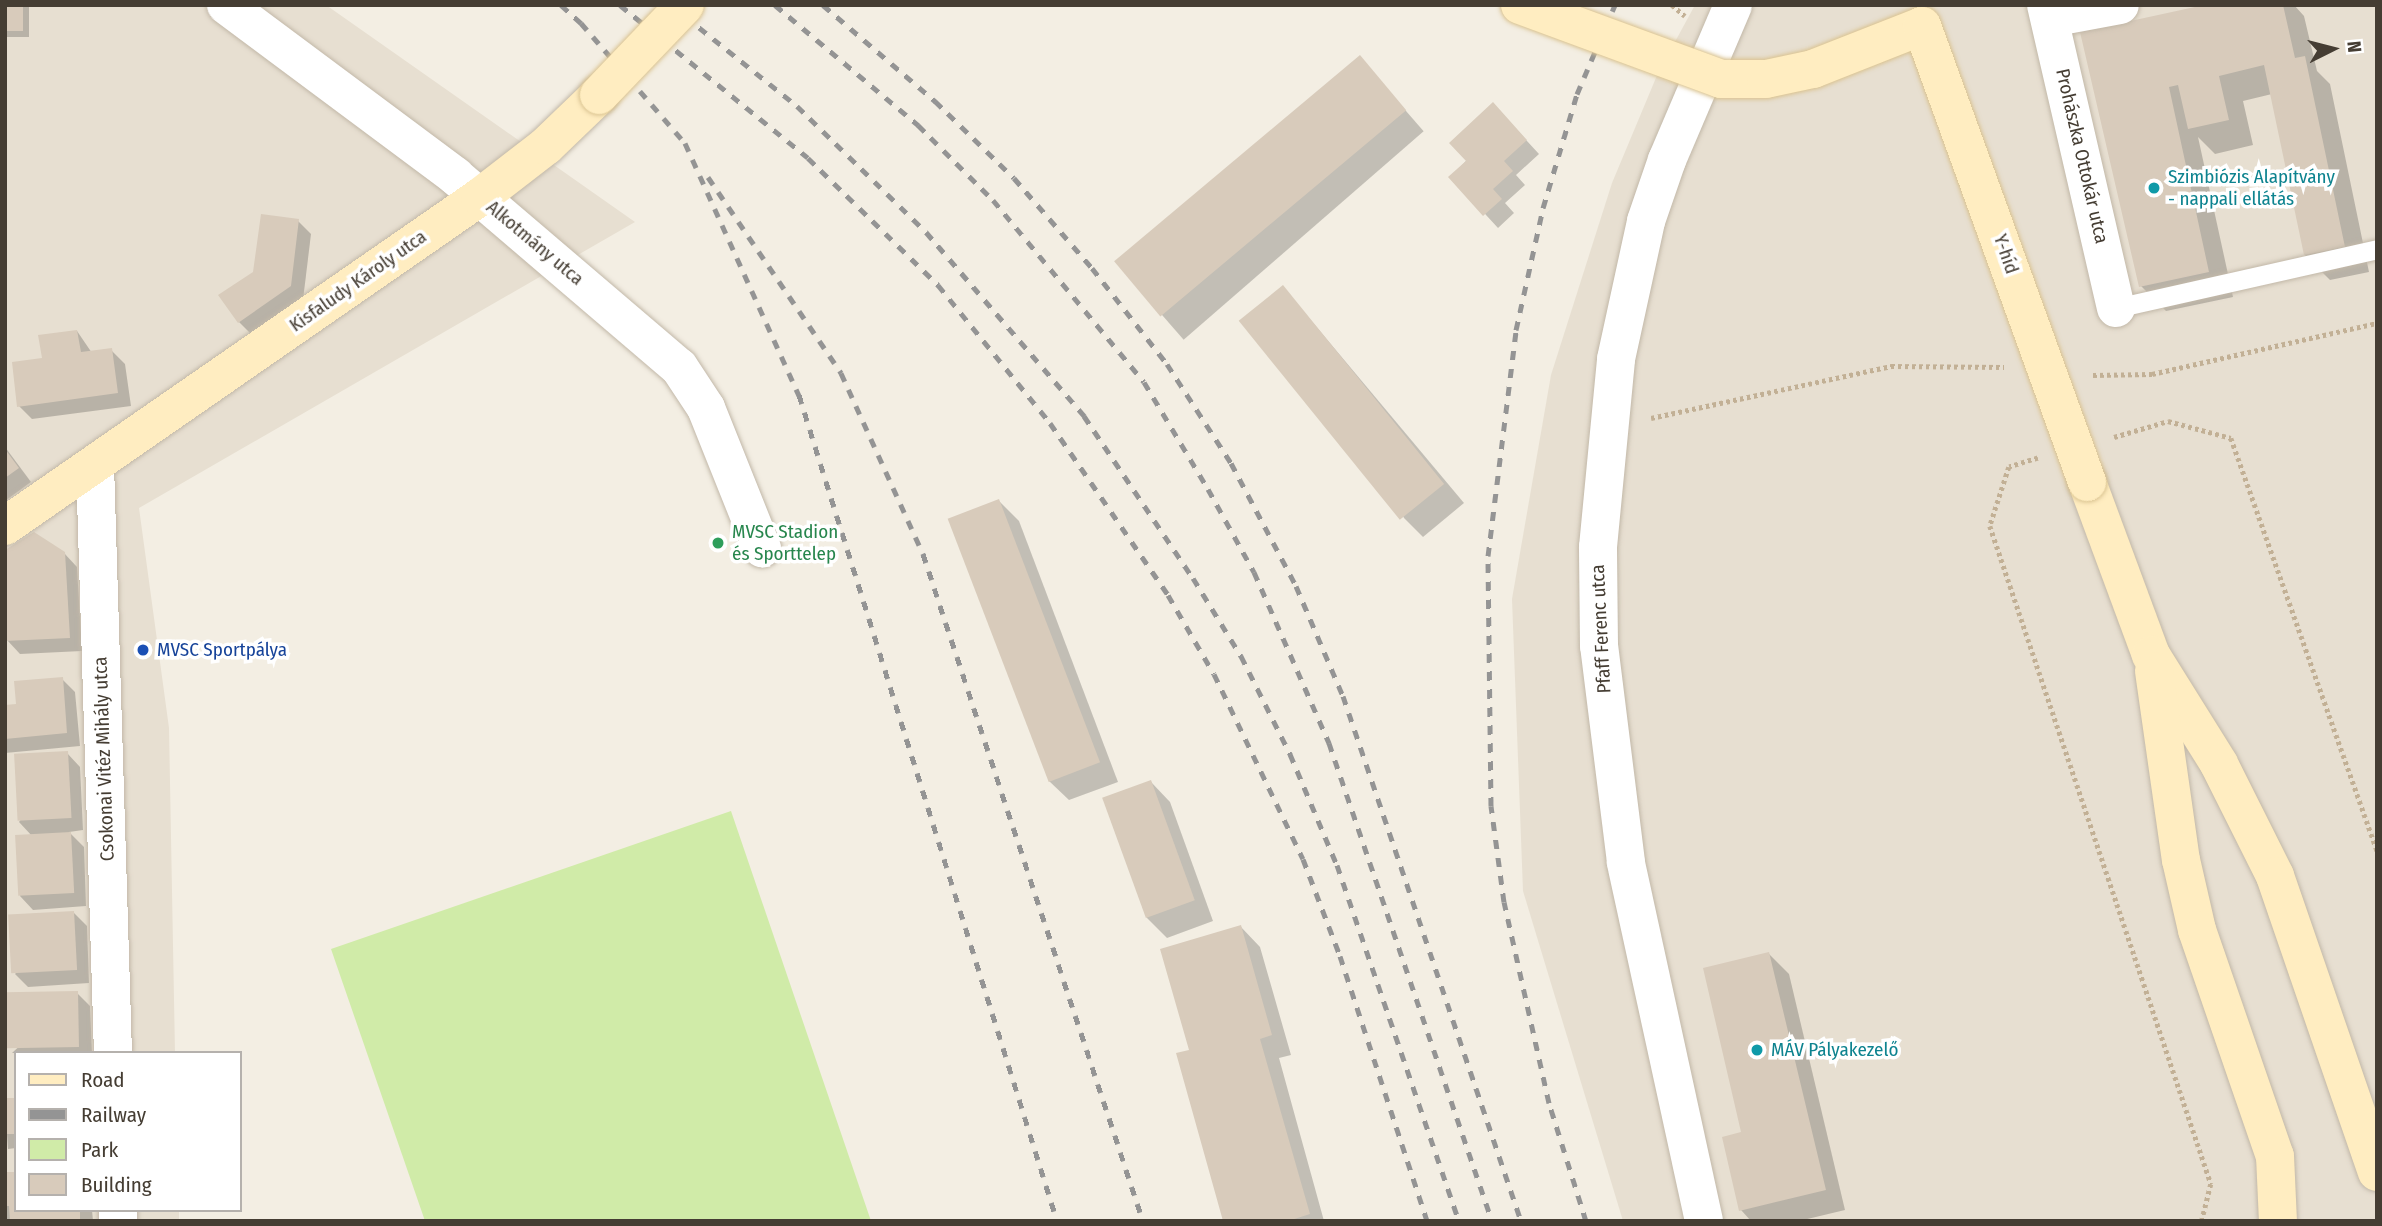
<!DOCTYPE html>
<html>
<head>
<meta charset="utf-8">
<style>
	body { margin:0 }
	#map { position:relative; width:2382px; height:1226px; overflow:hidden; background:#f3eee3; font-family:"Fira Sans Condensed",sans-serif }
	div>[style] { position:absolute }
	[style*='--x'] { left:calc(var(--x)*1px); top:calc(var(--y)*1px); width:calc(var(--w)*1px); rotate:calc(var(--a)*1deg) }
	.residential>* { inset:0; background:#e7dfd1 }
	.green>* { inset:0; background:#d0eba8 }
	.shadow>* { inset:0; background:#0003; transform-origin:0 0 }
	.building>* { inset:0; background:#d8cbbb; transform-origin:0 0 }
	.path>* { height:4.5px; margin-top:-2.25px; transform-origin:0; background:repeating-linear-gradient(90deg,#c2b095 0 3.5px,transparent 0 7px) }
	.roads { filter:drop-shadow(0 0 2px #c2b8a8) drop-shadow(0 0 2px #c2b8a8) }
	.lane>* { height:19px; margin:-9.5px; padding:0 9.5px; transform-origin:9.5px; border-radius:9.5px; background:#fff }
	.street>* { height:38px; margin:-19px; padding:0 19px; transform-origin:19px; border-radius:19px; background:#fff }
	.secondary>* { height:38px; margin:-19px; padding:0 19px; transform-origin:19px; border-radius:19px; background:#ffedc1 }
	.rail>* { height:5px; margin-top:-2.5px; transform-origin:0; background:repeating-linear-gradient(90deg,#949494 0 9px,transparent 0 18px) }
	.bridges { filter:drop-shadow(0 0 2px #dac391) drop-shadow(0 0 2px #dac391) }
	.secondary-bridge>* { height:38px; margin:-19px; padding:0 19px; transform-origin:19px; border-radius:19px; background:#ffedc1 }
	.dots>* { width:19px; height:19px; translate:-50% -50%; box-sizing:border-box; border:4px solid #fff; border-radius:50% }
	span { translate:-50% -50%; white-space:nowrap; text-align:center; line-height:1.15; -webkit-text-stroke:7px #fff; paint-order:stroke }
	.street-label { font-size:19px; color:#453d33 }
	.culture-label { font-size:19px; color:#0d838f }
	.left { translate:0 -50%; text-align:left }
	.leisure-label { font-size:19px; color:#27864d }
	.transit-label { font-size:19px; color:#164399 }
	.frame { position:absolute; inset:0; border:7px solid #453d33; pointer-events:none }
	.legend { position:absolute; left:14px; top:1051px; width:228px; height:161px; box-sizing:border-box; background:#fff; border:2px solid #b5b1ad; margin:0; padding:9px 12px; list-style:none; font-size:21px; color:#453d33 }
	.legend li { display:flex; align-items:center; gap:14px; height:35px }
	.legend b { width:35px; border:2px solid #b5b1ad }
	.north { position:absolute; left:2298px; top:14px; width:70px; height:70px; -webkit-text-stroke:5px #fff; paint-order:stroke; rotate:84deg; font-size:19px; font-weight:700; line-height:28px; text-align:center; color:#453d33 }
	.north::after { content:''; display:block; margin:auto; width:24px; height:32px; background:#453d33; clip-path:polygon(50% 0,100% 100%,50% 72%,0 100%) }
</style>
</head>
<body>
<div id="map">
	<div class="residential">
		<div style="clip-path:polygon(5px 5px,326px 5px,635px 222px,139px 508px,169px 728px,175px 1053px,16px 1053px,16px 1210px,179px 1210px,179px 1221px,5px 1221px)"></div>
		<div style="clip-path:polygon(1695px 5px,2377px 5px,2377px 1221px,1623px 1221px,1523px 891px,1512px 599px,1551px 375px,1612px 183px,1658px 73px)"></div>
	</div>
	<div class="green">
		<div style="clip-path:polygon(731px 811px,871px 1221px,425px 1221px,331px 949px)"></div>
	</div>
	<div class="shadow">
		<div style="left:5px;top:5px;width:24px;height:32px"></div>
		<div style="clip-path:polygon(2212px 5px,2294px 5px,2304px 16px,2317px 71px,2330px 84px,2369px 272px,2330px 280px,2305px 255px,2272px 94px,2243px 101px,2253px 145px,2215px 154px,2198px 137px,2233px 297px,2166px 311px,2141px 286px,2083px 33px)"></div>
		<div style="left:1360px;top:58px;width:97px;height:318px;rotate:49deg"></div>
		<div style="clip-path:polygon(1506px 118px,1539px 154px,1516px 175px,1525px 185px,1505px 203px,1514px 213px,1498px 228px,1451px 177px)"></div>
		<div style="clip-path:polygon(298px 221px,311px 234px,303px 300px,252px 335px,239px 322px,255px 273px)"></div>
		<div style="clip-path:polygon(1283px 287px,1464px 503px,1423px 537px,1404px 518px)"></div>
		<div style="clip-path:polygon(77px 331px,92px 353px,111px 350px,125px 364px,131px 406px,32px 419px,19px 406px,44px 359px)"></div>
		<div style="clip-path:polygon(5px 447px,31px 482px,5px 501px)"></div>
		<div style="clip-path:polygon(999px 501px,1019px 521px,1118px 782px,1069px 800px,1049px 781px)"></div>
		<div style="clip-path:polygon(64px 553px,77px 567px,82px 651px,20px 654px,7px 640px)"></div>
		<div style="clip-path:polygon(62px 679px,75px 692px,80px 746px,5px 753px,5px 707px,17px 706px)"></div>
		<div style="clip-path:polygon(67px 753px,80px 767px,83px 830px,69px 832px,84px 847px,86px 906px,33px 910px,20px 896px,32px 836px,19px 822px)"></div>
		<div style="clip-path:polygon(1151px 782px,1170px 802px,1213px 921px,1167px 938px,1147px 918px)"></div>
		<div style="clip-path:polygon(73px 912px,87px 926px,89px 983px,28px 987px,15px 974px)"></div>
		<div style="clip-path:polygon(1241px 927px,1260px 947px,1291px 1055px,1279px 1058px,1324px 1221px,1225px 1221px,1191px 1051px)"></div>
		<div style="clip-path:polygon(1769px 954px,1789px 974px,1845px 1210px,1799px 1221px,1751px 1221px,1741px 1210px,1743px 1134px)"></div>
		<div style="clip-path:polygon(77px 993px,90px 1006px,92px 1053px,12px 1053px)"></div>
		<div style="clip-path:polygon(16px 1100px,16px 1148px,8px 1149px,5px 1101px)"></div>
		<div style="clip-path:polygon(5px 1174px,16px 1210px,92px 1210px,93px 1221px,5px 1219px)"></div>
	</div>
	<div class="building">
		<div style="left:5px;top:5px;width:18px;height:26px"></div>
		<div style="clip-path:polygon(2204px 5px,2283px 5px,2295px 58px,2305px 56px,2345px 247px,2304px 255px,2264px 65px,2219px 76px,2229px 120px,2188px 129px,2178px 85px,2169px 87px,2209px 272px,2139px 287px,2080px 32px)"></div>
		<div style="left:1360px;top:55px;width:72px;height:321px;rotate:50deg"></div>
		<div style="clip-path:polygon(1493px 102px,1527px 140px,1504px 161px,1513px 171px,1493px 189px,1502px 199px,1483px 216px,1448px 177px,1466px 161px,1449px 143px)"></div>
		<div style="clip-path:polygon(261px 214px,299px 219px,291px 286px,238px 323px,218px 295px,253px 272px)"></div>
		<div style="left:1283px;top:285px;width:256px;height:57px;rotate:51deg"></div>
		<div style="clip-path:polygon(77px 330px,81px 352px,112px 348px,118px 393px,17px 407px,12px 362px,42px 358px,38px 335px)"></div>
		<div style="clip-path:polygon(5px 449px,19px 468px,5px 478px)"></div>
		<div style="left:999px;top:499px;width:282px;height:55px;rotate:69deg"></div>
		<div style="clip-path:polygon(34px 532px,65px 552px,70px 638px,5px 641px,5px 550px)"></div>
		<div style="clip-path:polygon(63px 677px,67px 733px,5px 739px,5px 705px,16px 704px,14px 681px)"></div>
		<div style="left:68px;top:751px;width:67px;height:54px;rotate:87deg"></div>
		<div style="left:1151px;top:780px;width:128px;height:52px;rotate:70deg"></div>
		<div style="left:71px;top:832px;width:61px;height:56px;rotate:87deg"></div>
		<div style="left:74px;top:911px;width:59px;height:66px;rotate:87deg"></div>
		<div style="clip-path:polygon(1241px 925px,1272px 1035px,1260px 1039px,1310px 1214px,1288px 1221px,1223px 1221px,1176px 1053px,1189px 1050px,1160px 949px)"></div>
		<div style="clip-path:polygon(1769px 952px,1826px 1190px,1739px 1211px,1722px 1137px,1741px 1132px,1703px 968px)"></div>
		<div style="left:78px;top:991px;width:56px;height:73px;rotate:89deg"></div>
		<div style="left:16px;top:1098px;width:36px;height:11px;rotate:90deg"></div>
		<div style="clip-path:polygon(5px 1172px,16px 1172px,16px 1210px,80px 1210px,80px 1221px,10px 1221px,9px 1206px,5px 1206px)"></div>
	</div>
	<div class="path">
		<div style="--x:1672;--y:5;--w:17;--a:40"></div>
		<div style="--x:2093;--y:375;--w:59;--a:-1"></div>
		<div style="--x:2152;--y:374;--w:231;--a:-12.8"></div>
		<div style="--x:1651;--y:418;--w:246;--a:-12.2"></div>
		<div style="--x:1891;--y:366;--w:113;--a:0.5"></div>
		<div style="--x:2114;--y:437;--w:56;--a:-16.5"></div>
		<div style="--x:2168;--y:421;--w:65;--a:15.1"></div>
		<div style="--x:2231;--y:438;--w:438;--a:70.5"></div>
		<div style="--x:2038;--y:458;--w:30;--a:163"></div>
		<div style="--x:2009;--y:467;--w:62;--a:107.9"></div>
		<div style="--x:1990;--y:526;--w:694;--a:71.43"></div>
		<div style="--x:2211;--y:1184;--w:38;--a:104"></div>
	</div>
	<div class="roads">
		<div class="lane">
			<div style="--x:2116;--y:308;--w:268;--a:-12.7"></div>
		</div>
		<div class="street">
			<div style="--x:226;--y:5;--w:286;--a:36.7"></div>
			<div style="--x:455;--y:176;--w:294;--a:40.5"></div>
			<div style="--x:679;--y:367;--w:49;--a:56.6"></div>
			<div style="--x:706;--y:408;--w:151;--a:68.2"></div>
			<div style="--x:2046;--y:5;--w:311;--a:77"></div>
			<div style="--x:2050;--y:18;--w:71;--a:-10.5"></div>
			<div style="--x:95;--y:465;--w:588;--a:88.25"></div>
			<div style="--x:118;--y:1210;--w:11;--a:90"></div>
			<div style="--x:1704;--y:1221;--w:367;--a:-102.3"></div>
			<div style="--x:1626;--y:862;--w:218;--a:-97.1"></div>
			<div style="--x:1599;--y:646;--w:99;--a:-90.6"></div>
			<div style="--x:1598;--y:547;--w:189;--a:-84.5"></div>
			<div style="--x:1616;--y:359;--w:141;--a:-77.7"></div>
			<div style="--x:1646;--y:221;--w:65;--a:-71"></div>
			<div style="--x:1667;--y:160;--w:168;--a:-66.9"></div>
		</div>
		<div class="secondary">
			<div style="--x:2087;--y:482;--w:184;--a:69.7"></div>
			<div style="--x:2151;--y:655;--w:128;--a:58"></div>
			<div style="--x:2219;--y:764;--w:125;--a:63.4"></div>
			<div style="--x:2275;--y:876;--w:313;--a:71"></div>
			<div style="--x:5;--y:526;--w:578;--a:-34.71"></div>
			<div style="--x:480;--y:197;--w:83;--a:-37.7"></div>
			<div style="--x:546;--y:146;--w:74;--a:-43.9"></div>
			<div style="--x:2154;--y:671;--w:191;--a:81.9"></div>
			<div style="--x:2181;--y:860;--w:72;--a:77.1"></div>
			<div style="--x:2197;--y:930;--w:239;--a:71"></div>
			<div style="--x:2275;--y:1156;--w:65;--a:87.4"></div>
		</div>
	</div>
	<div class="rail">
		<div style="--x:561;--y:5;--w:27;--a:42"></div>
		<div style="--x:581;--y:23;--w:159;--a:49.1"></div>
		<div style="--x:685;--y:143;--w:277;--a:65.7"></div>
		<div style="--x:799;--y:395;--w:865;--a:72.65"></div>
		<div style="--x:620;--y:5;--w:242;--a:39.1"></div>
		<div style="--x:808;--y:158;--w:182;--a:44.3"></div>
		<div style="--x:938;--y:285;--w:178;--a:50.9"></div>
		<div style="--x:1050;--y:423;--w:209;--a:55.5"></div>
		<div style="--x:1168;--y:595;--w:91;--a:59.8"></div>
		<div style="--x:1214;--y:674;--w:205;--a:64.3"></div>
		<div style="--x:1303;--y:859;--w:104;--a:69.1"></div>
		<div style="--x:1340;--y:956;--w:279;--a:71.8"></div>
		<div style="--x:671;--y:5;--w:161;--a:38.7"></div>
		<div style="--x:797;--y:106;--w:180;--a:44.3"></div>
		<div style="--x:926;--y:232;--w:243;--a:49.3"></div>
		<div style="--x:1084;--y:416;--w:195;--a:56.1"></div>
		<div style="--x:1193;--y:578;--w:92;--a:58.4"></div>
		<div style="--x:1241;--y:656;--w:110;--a:63.4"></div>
		<div style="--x:1290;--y:754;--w:121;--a:67.1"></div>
		<div style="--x:1337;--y:865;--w:376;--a:71.1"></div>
		<div style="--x:775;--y:5;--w:187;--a:40"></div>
		<div style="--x:918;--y:125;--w:106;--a:45"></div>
		<div style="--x:993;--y:200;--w:236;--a:50.3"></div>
		<div style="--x:1144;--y:382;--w:125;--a:59.1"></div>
		<div style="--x:1208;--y:489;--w:95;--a:61"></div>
		<div style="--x:1254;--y:572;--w:187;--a:66.3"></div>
		<div style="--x:1329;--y:743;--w:505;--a:71.17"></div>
		<div style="--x:823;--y:5;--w:148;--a:40.6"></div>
		<div style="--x:935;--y:101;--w:110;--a:44.3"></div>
		<div style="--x:1014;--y:178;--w:119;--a:49.1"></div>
		<div style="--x:1092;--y:268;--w:122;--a:52"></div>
		<div style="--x:1167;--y:364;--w:118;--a:57.1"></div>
		<div style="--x:1231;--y:463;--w:139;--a:62.1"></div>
		<div style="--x:1296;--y:586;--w:120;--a:66.9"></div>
		<div style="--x:1343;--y:696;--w:554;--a:71.27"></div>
		<div style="--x:708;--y:177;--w:237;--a:55.8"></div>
		<div style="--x:841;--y:373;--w:199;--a:65.6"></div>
		<div style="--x:923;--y:554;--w:702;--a:71.75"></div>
		<div style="--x:1586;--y:1221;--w:124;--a:-107.4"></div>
		<div style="--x:1549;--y:1103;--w:206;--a:-102.6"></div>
		<div style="--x:1504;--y:902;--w:97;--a:-97.7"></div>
		<div style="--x:1491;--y:806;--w:250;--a:-90.7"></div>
		<div style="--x:1488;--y:556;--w:228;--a:-82.9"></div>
		<div style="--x:1516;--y:330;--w:125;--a:-77.5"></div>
		<div style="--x:1543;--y:208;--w:119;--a:-73.4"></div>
		<div style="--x:1577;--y:94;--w:97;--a:-66.9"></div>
	</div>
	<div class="bridges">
		<div class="secondary-bridge">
			<div style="--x:1520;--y:5;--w:214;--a:20.2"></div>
			<div style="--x:1721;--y:79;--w:45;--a:0"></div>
			<div style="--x:1766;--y:79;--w:48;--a:-12"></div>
			<div style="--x:1813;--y:69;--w:117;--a:-21.5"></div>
			<div style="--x:1922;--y:26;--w:485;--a:70.1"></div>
			<div style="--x:599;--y:95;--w:124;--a:-46.3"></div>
		</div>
	</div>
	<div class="dots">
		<div style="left:2154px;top:188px;background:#0f9aa8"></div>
		<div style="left:718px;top:543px;background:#2e9e5b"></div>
		<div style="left:143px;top:650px;background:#1a4fb4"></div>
		<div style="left:1757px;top:1050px;background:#0f9aa8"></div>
	</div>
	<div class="street-label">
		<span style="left:2082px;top:156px;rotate:77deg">Prohászka Ottokár utca</span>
		<span style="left:535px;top:243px;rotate:40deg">Alkotmány utca</span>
		<span style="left:2006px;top:254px;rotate:71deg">Y-híd</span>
		<span style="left:358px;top:281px;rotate:-35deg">Kisfaludy Károly utca</span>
		<span style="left:1601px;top:629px;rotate:-93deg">Pfaff Ferenc utca</span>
		<span style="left:104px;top:759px;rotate:-92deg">Csokonai Vitéz Mihály utca</span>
	</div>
	<div class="culture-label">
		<span class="left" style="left:2168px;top:188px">Szimbiózis Alapítvány<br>- nappali ellátás</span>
		<span class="left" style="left:1771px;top:1050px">MÁV Pályakezelő</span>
	</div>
	<div class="leisure-label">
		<span class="left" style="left:732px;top:543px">MVSC Stadion<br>és Sporttelep</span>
	</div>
	<div class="transit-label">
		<span class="left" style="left:157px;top:650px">MVSC Sportpálya</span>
	</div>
	<div class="frame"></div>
	<ul class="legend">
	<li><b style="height:9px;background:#ffedc1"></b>Road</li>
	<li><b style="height:9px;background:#949494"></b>Railway</li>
	<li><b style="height:19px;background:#d0eba8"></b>Park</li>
	<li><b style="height:19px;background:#d8cbbb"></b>Building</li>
	</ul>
	<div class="north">N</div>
</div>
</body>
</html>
